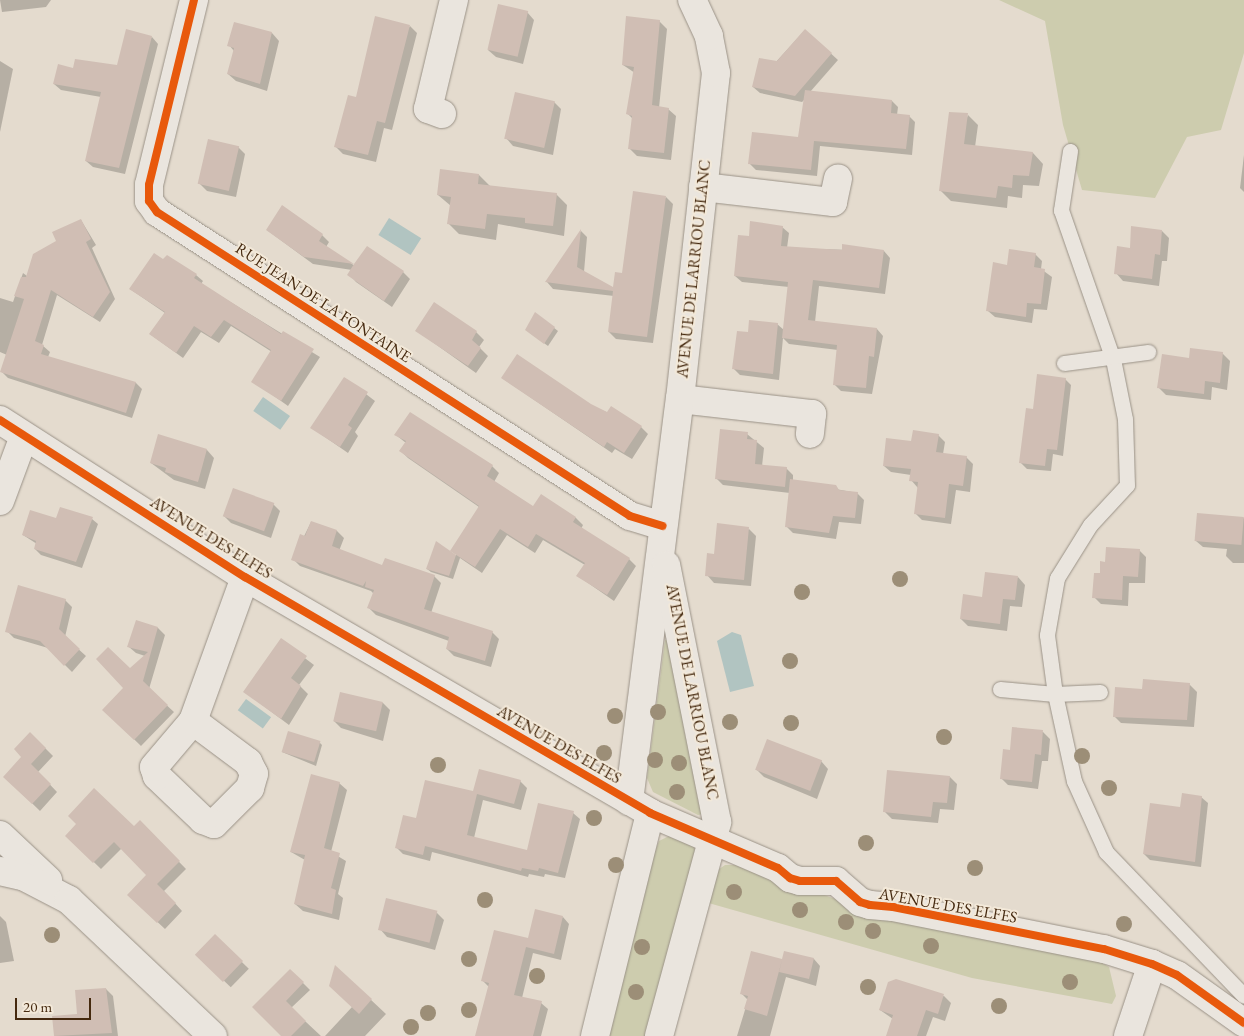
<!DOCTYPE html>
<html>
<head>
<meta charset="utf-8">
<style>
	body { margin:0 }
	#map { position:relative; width:1244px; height:1036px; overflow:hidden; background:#e4dbce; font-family:"EB Garamond",serif }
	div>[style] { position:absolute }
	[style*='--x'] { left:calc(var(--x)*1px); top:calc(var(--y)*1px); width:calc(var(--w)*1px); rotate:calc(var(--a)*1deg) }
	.green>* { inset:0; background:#cdccae }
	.water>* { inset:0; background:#b1c4c1; transform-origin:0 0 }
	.shadow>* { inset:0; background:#0003; transform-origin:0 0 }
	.building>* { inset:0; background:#d0beb4; transform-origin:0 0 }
	.roads { filter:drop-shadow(0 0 1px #9a9287) drop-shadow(0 0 1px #9a9287) }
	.service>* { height:15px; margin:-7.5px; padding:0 7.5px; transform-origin:7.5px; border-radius:7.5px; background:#eae5de }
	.minor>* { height:28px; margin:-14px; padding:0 14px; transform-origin:14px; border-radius:14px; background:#eae5de }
	.cycleway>* { height:8px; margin:-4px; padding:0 4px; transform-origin:4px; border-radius:4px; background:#e8590c }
	.trees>* { width:16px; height:16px; margin:-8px; border-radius:50%; background:#9c8e77 }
	span { translate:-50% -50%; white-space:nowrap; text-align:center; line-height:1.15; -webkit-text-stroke:4px #f3e9d9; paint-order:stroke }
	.street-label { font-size:16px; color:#45290f }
	.scale { position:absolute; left:15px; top:998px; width:76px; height:22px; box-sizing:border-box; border:2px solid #45290f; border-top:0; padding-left:6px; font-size:15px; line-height:18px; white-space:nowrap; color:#45290f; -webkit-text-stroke:4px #f3e9d9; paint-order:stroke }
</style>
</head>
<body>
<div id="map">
	<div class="green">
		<div style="clip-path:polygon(999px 0,1244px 0,1244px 53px,1221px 130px,1187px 137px,1155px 198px,1082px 190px,1063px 125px,1045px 21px)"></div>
		<div style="clip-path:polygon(665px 640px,674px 642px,708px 813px,698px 815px,653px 792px,647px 778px)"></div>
		<div style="clip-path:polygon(673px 834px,694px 844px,696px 856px,650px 1036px,606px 1036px,649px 867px,659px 841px)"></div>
		<div style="clip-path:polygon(725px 865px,741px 865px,899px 922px,1096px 959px,1109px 967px,1116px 996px,1112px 1004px,972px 978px,705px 902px,715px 872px)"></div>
	</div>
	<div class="water">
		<div style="left:389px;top:218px;width:38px;height:20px;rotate:32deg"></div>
		<div style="left:263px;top:397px;width:33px;height:17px;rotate:35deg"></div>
		<div style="clip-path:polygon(732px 632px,741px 635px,754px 686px,730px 692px,717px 641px)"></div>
		<div style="left:246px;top:699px;width:31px;height:14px;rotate:36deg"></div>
	</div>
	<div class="shadow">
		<div style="clip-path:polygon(0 0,51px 0,46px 7px,2px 12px)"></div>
		<div style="clip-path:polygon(527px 12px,534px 20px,523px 64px,496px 57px,488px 50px)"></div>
		<div style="clip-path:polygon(659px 21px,667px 29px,659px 108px,668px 109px,676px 116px,671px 160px,637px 156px,630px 149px,633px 119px,628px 114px,635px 73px,623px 65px)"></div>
		<div style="clip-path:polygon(410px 26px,417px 33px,392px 130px,384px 128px,376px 162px,343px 154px,336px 147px,357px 99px)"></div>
		<div style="clip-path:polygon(805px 30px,838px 60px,810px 92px,892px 101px,898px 107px,897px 115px,909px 116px,915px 122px,912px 155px,820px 146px,817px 176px,756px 170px,750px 164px,799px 138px,805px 99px,802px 102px,760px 93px,753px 87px)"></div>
		<div style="clip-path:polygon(272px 33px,279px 41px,267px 91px,236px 81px,228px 74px,234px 51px,229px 45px)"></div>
		<div style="clip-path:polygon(152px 37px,158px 44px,125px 174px,93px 167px,86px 161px,101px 97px,61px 90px,54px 84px,74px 69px,118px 66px)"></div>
		<div style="clip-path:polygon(0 61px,13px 69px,0 132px)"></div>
		<div style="clip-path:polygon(554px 102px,561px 109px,553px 155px,513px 146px,506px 138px)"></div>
		<div style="clip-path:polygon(968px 115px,978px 125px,975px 147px,1033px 153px,1043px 164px,1039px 186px,1023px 185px,1022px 198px,1008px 196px,1007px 208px,951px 201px,940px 190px)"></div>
		<div style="clip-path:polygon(238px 147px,245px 154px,236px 197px,207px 191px,200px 184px)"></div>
		<div style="clip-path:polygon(1244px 155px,1244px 192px,1240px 188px)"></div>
		<div style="clip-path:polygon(479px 175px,490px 186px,556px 194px,567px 205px,564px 236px,498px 224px,496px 240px,459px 234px,448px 223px,451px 206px,438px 195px)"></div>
		<div style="clip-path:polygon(666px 197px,673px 204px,653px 343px,616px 339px,609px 332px,614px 296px,553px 289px,547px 282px,581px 231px,587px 237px,584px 272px,614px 289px)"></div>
		<div style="clip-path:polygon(81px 220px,96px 245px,92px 248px,115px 299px,100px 322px,57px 295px,42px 345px,50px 352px,48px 357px,136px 383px,142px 389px,132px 418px,8px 378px,2px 372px,7px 355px,0 352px,0 298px,13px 302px,23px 273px,27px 276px)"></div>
		<div style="clip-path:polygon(782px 227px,789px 233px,787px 248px,884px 251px,890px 258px,885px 294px,819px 286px,815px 322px,877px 329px,883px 336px,872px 394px,841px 391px,834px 384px,838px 350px,789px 344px,783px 338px,779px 380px,740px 375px,733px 368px,749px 333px,777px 324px,784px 330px,789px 287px,742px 282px,735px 276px,750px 238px)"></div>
		<div style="clip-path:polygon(267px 230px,322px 235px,329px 242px,326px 247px,355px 266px,403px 272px,410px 279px,392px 307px,356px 282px,349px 274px,352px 270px,313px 264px)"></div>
		<div style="clip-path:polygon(1162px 231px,1169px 238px,1167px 261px,1162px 261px,1159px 286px,1123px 281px,1116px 273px,1131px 249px)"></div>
		<div style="clip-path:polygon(1035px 254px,1042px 261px,1041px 269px,1052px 277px,1047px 310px,1034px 309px,1032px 323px,995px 317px,988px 311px,1008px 266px)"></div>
		<div style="clip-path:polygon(164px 261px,196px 275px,203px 281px,201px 284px,320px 357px,288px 406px,253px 381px,272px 352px,231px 326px,219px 343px,201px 332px,183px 358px,150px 334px,165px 313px,130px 289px)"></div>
		<div style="clip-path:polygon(536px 314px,558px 331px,548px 346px,530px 333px)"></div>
		<div style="clip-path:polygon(417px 331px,476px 332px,484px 340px,479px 347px,488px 356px,476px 373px)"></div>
		<div style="clip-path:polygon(1222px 353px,1230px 361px,1227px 390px,1212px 387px,1211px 400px,1166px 395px,1158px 387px,1190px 359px)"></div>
		<div style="clip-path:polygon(345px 378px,375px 401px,355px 432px,358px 436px,348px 453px,312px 428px)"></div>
		<div style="clip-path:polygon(502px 378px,590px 405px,641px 427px,648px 434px,632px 459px,615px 449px,612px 453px)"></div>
		<div style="clip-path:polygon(1065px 379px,1071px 385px,1063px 456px,1053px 454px,1051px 471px,1027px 469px,1020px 462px,1035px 410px)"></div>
		<div style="clip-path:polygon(747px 434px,764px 448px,762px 466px,786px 468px,793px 475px,793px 481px,857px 493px,864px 500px,861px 524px,839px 522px,836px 539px,793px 533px,787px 527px,790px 493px,723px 485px,716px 478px)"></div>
		<div style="clip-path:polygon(396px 435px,492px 466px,499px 473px,494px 482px,533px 508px,541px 496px,576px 518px,583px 525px,581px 529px,629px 559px,636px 566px,614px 601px,578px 576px,585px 565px,543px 540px,535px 553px,507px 535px,482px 573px,460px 558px,453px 579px,431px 572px,427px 569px,456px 555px,479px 507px,408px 458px,401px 451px,406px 443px)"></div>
		<div style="clip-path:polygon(938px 435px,945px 442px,943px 454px,966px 457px,973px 464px,970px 492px,956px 490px,951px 524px,922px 520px,915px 513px,918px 488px,911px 480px,911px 475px,891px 472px,884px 466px,912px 443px)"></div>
		<div style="clip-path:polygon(159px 436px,207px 450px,214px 458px,205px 489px,174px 480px,151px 463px)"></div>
		<div style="clip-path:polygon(273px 504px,280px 511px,271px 538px,231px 523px,224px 516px)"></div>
		<div style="clip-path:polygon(1244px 518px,1244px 563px,1233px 563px,1226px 556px,1227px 549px,1203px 547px,1196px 541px)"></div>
		<div style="clip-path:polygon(57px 519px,92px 519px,98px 524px,82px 568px,41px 555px,35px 549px,37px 544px,23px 535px)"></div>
		<div style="clip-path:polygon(311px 522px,337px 531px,344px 538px,339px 551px,383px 567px,434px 576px,441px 583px,431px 613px,492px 632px,499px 639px,491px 667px,454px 656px,447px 649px,449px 641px,376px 615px,369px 608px,374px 594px,371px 591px,300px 566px,293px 559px)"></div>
		<div style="clip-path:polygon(749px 529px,756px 536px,751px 586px,714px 583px,707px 575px,715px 555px)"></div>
		<div style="clip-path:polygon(1139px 550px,1146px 557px,1145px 583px,1129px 583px,1128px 606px,1101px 604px,1094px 597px,1106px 563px)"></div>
		<div style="clip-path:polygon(1018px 577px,1025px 585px,1022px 607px,1010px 606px,1007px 631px,968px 626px,961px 619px,983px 598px)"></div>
		<div style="clip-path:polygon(65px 600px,72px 607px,65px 637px,86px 656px,72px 672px,48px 648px,14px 638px,7px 631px)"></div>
		<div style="clip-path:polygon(137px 622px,158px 628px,165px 635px,149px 689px,174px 712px,141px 746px,104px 710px,125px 688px,130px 670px,145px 656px,136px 653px,129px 647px)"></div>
		<div style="clip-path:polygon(281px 640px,314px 665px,299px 685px,308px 694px,289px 725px,245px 692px)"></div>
		<div style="clip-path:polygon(1189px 684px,1197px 692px,1194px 727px,1121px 723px,1114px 716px,1143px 690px)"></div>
		<div style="clip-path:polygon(341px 694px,383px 703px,390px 710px,383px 741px,341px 728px,334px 721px)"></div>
		<div style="clip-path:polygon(1013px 728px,1043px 732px,1050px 739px,1048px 761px,1042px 761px,1038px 789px,1008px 785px,1001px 778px,1011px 751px)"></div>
		<div style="clip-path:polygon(30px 733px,53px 756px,38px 772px,57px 792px,40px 811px,5px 777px,23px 757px)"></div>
		<div style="clip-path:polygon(319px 742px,322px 745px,316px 766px,282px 752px)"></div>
		<div style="clip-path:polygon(821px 761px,828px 769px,817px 799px,764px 777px,757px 770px)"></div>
		<div style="clip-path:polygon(950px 777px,957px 784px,954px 810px,940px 809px,938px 823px,892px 819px,885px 812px)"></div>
		<div style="clip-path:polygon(520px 781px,527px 788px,521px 810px,483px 800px,474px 838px,527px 851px,573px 813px,580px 819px,565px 878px,545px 874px,544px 877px,529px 874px,528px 877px,432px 852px,430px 861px,403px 854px,396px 847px,417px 819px,474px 793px)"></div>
		<div style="clip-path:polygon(339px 783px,347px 790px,331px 852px,346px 861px,338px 894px,343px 898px,339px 920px,303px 911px,295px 904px,305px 860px,291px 852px)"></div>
		<div style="clip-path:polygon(1201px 797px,1208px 803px,1201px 867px,1150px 860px,1144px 854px,1181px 808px)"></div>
		<div style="clip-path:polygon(140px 822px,186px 869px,164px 891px,182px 911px,165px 929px,136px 902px,148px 875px,122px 848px,101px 869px,67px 836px,77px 824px,134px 828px)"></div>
		<div style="clip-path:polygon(436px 912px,444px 920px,435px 950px,387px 937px,380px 929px)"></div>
		<div style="clip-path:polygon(0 916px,6px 922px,14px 961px,0 963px)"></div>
		<div style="clip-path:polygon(563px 917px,569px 924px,561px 960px,533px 953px,522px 998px,541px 1003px,548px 1009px,541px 1036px,476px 1036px,489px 987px,483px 981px,529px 939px)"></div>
		<div style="left:215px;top:936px;width:47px;height:26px;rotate:44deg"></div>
		<div style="clip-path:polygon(752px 952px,783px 961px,814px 959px,820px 966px,816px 986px,786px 977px,770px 1036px,737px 1036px,748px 1000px,741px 993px)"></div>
		<div style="clip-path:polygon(336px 967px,386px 1014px,365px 1036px,325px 1036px,352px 1007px)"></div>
		<div style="clip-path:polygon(290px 970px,310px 990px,291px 1008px,321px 1036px,283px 1036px,254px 1007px)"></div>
		<div style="clip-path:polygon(106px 989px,113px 996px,118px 1036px,55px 1036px,53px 1017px,79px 1015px)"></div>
		<div style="clip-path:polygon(944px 996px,951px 1003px,945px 1021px,933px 1017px,926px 1036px,888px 1036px,893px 1019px,880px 1010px)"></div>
	</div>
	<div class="building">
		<div style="left:498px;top:4px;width:31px;height:47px;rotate:13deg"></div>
		<div style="clip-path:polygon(375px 16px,410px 25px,385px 123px,377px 121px,368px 155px,334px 147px,348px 95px,356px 97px)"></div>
		<div style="clip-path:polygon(626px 16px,660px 20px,652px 105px,669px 108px,664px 153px,628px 149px,632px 116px,626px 114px,634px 67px,622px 65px)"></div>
		<div style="clip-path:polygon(234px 22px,272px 32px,260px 84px,227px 74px,234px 48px,227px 46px)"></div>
		<div style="clip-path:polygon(126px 29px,152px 36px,119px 168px,85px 161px,101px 92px,53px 84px,58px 64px,73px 68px,75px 59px,117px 65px)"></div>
		<div style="clip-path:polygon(805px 29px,832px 53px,795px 96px,752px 87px,759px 58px,777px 61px)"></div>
		<div style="clip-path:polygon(805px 90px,892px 100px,891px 113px,910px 115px,906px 149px,814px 141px,811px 170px,748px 164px,752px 132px,798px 137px)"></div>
		<div style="left:515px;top:92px;width:41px;height:48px;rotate:13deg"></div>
		<div style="clip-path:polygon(949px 112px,968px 113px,964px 144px,1033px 152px,1029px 176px,1013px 175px,1012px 188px,998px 186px,996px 198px,939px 191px)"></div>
		<div style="left:208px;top:139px;width:32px;height:46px;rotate:13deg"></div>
		<div style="clip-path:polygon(440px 169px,479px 174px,478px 184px,557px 193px,553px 226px,525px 223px,525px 218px,487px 214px,485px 229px,447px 224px,451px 197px,437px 195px)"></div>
		<div style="clip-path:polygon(633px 191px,666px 196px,647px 337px,608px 332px,613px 291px,545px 282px,581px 229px,577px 267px,613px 287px,615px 272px,622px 273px)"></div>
		<div style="clip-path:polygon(282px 205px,323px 234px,319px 241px,354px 264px,367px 246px,404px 271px,384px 301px,347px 275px,354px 264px,304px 257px,266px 230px)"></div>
		<div style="clip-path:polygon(81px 219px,91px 239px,86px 242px,110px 292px,93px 317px,51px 290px,35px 341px,44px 345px,41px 354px,136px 382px,126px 413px,0 372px,24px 299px,14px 296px,21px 277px,26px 277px,33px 254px,56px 241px,52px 232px)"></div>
		<div style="clip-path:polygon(750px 221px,783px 226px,781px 246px,842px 250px,842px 244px,884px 250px,879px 288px,813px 280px,808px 320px,877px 328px,874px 357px,869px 356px,866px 388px,833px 385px,837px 345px,782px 338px,788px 282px,734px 276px,738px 235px,749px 236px)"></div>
		<div style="clip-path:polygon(1131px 226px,1162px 230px,1160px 255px,1155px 254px,1152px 279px,1114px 274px,1117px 246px,1130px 248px)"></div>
		<div style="clip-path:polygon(1009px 249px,1036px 253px,1034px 267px,1045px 269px,1041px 304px,1027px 303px,1026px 317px,986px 311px,993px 262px,1007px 265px)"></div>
		<div style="clip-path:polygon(154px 253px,163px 259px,167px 255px,197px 274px,194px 278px,281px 334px,283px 331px,314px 349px,281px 401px,251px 382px,271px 350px,224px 320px,211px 337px,194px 326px,176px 353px,149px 334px,165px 312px,129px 289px)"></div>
		<div style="clip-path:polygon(434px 302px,477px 331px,472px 340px,481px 348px,468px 366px,415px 331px)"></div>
		<div style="clip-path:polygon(535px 312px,555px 327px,544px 344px,525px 330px)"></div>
		<div style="clip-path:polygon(749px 320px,778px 323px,773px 374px,732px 369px,737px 331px,748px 332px)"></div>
		<div style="clip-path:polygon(1190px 348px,1223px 352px,1220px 383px,1205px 381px,1204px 394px,1157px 388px,1162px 354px,1189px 358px)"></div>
		<div style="clip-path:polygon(517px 354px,591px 404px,607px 412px,611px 406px,642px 426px,624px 453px,607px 442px,604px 447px,501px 378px)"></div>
		<div style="clip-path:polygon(1037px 374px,1066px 378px,1057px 450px,1047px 449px,1045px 466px,1019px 463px,1026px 408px,1033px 409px)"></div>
		<div style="clip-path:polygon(344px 377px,368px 392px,348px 425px,352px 428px,340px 447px,310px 428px)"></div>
		<div style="clip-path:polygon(410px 412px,493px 465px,487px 476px,533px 506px,541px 494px,576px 517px,573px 522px,630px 558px,607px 595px,576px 576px,585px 563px,536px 534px,528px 547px,500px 529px,475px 567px,450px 551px,479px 506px,399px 451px,406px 441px,394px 435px)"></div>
		<div style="clip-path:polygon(720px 429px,748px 432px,747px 439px,757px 440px,755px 464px,787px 467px,785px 487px,715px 479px)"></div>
		<div style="clip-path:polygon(913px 430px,939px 434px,936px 452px,967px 456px,963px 486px,949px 484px,945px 518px,914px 514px,918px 482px,909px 481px,911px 469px,883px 466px,886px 438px,911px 441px)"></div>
		<div style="clip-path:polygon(158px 434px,207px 449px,198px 482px,165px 472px,166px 468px,150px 463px)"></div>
		<div style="clip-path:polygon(790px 479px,836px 485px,839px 490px,858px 492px,855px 518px,833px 516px,829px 533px,785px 527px)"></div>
		<div style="left:233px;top:488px;width:44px;height:30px;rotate:20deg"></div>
		<div style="clip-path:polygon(60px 507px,93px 517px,76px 562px,34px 549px,36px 541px,22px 535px,30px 510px,56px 518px)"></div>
		<div style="left:1197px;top:513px;width:47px;height:28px;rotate:5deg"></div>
		<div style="clip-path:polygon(311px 521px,337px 530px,332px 546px,382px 565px,385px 558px,435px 575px,424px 609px,493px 631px,485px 661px,446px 649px,449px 637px,367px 608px,374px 590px,365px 587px,366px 581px,363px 586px,291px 560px,300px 534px,305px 536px)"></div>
		<div style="clip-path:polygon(717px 523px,749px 527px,744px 580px,705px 576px,707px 553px,714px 554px)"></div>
		<div style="clip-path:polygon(436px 541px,456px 555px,449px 576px,426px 569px)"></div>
		<div style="clip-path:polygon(1106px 547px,1140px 549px,1138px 577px,1123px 576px,1122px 600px,1092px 598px,1094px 573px,1100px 573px,1100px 561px,1105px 562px)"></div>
		<div style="clip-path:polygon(985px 572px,1018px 576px,1015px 600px,1003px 599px,1000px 624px,960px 619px,963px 594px,982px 597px)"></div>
		<div style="clip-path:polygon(18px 585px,66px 599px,59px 629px,80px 649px,64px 666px,40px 641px,5px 632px)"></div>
		<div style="clip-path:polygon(136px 620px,158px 627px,143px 681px,168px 705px,134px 740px,102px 710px,123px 688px,96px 659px,108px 647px,130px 668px,148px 652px,127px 647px)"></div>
		<div style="clip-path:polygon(281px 638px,307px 656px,291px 678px,301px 686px,281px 719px,243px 692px)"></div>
		<div style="clip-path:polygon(1143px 679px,1190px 683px,1187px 720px,1113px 717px,1115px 687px,1142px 689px)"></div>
		<div style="left:340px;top:692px;width:44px;height:30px;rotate:13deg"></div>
		<div style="clip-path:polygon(1012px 727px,1043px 730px,1041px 755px,1035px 754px,1032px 782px,1000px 779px,1003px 749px,1010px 750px)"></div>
		<div style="left:288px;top:731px;width:34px;height:22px;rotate:17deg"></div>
		<div style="clip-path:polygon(30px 732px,46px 748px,31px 764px,51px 784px,32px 804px,3px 777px,21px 757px,14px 749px)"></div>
		<div style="left:767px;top:739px;width:59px;height:33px;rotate:21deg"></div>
		<div style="clip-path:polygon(479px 769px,521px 780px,514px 804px,477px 794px,467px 835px,527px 850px,538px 803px,574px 811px,558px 873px,539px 868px,538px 871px,522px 868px,521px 871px,425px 846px,423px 855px,395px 848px,403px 815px,416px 818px,425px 780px,473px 791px)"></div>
		<div style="clip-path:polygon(887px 770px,950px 776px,947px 803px,933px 802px,931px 817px,883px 812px)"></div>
		<div style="clip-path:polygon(311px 774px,340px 782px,324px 848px,340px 853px,331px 888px,336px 890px,332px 914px,294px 904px,305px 855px,290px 852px)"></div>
		<div style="clip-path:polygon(94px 788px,134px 826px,140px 820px,180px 861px,157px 884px,176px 903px,157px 923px,127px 895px,146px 875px,114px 842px,93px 863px,65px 836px,76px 824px,68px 816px)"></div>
		<div style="clip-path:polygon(1182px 793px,1202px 796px,1195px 862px,1143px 854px,1150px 803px,1180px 807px)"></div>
		<div style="left:386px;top:898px;width:53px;height:33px;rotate:14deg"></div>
		<div style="clip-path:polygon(535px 909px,563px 916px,554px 954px,526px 947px,514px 995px,542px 1001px,533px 1036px,475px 1036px,489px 983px,481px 981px,494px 930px,528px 938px)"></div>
		<div style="left:215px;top:934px;width:39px;height:29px;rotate:44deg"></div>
		<div style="clip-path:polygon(751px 951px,782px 959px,784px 951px,814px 958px,809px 979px,779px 972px,782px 960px,767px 1016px,744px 1009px,748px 996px,740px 994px)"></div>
		<div style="clip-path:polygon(335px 965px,372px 999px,359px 1014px,329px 986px)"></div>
		<div style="clip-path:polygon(290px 969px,304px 982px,286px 1001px,306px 1021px,291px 1036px,281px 1036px,252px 1007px)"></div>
		<div style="clip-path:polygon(896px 979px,944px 994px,938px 1014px,926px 1010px,917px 1036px,886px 1036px,893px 1015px,879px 1010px,888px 982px)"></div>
		<div style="clip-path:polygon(106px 988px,112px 1033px,54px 1036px,52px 1016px,77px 1014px,75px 990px)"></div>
	</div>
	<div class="roads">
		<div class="service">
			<div style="--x:1070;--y:151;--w:60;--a:98.7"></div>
			<div style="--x:1061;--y:210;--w:158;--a:70.8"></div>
			<div style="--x:1113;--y:359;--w:61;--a:78.7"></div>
			<div style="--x:1125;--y:419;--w:66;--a:88.3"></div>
			<div style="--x:1127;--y:485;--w:54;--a:132.8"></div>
			<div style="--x:1090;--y:525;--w:62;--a:121.9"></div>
			<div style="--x:1057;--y:578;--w:58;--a:100"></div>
			<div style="--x:1047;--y:635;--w:60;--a:82.3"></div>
			<div style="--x:1055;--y:694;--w:89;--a:77.7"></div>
			<div style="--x:1074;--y:781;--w:78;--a:65.7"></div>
			<div style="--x:1106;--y:852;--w:199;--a:46.2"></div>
			<div style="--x:1064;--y:363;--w:85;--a:-7.5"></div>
			<div style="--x:1000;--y:689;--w:55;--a:5.2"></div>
			<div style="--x:1055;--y:694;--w:45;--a:-2.5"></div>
		</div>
		<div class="minor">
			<div style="--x:194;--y:0;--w:190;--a:103.7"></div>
			<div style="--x:149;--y:185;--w:16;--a:90"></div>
			<div style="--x:149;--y:201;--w:14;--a:54"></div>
			<div style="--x:157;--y:212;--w:562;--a:32.73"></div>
			<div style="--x:630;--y:516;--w:34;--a:17"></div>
			<div style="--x:442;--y:114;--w:15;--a:-160"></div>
			<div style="--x:428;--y:109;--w:112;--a:-76.6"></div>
			<div style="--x:703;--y:187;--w:131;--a:6.6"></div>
			<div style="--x:833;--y:202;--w:24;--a:-78"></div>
			<div style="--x:680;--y:399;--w:133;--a:6.5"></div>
			<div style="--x:812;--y:414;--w:20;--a:96"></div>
			<div style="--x:0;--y:420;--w:291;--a:32.7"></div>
			<div style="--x:245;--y:577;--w:469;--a:30.2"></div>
			<div style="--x:650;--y:813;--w:139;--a:23.3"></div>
			<div style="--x:778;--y:868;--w:16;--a:40"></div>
			<div style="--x:790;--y:878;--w:10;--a:17"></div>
			<div style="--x:800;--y:881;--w:36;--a:0"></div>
			<div style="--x:836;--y:881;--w:32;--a:41"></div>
			<div style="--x:860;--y:902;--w:10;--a:17"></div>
			<div style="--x:870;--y:905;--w:23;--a:5"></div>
			<div style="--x:893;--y:907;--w:215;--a:11.3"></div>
			<div style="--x:1104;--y:949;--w:50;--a:17.4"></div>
			<div style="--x:1152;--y:964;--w:27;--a:24"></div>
			<div style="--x:1177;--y:975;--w:82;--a:35.6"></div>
			<div style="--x:0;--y:501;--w:69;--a:-69.7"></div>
			<div style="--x:193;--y:721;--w:69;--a:36.7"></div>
			<div style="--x:248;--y:762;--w:13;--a:63"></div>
			<div style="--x:254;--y:774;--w:15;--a:106"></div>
			<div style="--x:250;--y:788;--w:51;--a:135"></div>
			<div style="--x:214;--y:824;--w:12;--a:-160"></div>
			<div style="--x:203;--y:820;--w:64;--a:-136.3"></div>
			<div style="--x:157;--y:776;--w:9;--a:-108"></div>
			<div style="--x:154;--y:767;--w:60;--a:-49.7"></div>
			<div style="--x:193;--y:721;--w:153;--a:-70.1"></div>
			<div style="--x:629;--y:801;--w:405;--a:-82.8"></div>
			<div style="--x:680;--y:399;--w:328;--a:-83.7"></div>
			<div style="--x:716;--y:73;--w:38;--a:-101"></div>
			<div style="--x:709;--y:36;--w:40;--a:-115"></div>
			<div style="--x:0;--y:835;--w:66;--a:43.2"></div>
			<div style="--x:0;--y:871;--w:26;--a:13"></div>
			<div style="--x:25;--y:877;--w:50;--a:27.6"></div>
			<div style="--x:69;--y:900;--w:198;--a:43.4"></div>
			<div style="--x:595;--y:1036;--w:230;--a:-76.1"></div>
			<div style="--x:659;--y:1036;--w:222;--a:-74.8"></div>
			<div style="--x:717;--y:822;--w:262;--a:-101.2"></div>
			<div style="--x:1128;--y:1036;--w:76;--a:-71.6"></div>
		</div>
	</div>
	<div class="cycleway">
		<div style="--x:194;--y:0;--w:190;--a:103.7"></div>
		<div style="--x:149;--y:185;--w:16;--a:90"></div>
		<div style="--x:149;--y:201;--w:14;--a:54"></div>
		<div style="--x:157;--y:212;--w:562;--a:32.73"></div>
		<div style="--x:630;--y:516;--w:34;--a:17"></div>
		<div style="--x:0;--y:420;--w:291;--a:32.7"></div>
		<div style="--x:245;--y:577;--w:469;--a:30.2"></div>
		<div style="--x:650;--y:813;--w:139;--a:23.3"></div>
		<div style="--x:778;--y:868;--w:16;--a:40"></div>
		<div style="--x:790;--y:878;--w:10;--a:17"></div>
		<div style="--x:800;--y:881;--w:36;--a:0"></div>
		<div style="--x:836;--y:881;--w:32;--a:41"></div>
		<div style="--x:860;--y:902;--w:10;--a:17"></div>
		<div style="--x:870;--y:905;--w:23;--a:5"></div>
		<div style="--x:893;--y:907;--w:215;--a:11.3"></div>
		<div style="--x:1104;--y:949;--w:50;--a:17.4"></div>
		<div style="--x:1152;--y:964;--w:27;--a:24"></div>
		<div style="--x:1177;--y:975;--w:82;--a:35.6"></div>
	</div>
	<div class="trees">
		<div style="left:900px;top:579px"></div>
		<div style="left:802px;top:592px"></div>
		<div style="left:790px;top:661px"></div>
		<div style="left:658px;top:712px"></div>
		<div style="left:615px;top:716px"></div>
		<div style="left:730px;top:722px"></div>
		<div style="left:791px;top:723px"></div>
		<div style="left:944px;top:737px"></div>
		<div style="left:604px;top:753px"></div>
		<div style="left:1082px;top:756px"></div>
		<div style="left:655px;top:760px"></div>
		<div style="left:679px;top:763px"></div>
		<div style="left:438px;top:765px"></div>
		<div style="left:1109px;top:788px"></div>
		<div style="left:677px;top:792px"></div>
		<div style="left:594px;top:818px"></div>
		<div style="left:866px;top:843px"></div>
		<div style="left:616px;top:865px"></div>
		<div style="left:975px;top:868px"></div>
		<div style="left:734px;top:892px"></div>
		<div style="left:485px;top:900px"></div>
		<div style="left:800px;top:910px"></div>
		<div style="left:846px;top:922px"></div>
		<div style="left:1124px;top:924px"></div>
		<div style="left:873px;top:931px"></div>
		<div style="left:52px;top:935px"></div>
		<div style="left:931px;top:946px"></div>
		<div style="left:642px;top:947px"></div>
		<div style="left:469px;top:959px"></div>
		<div style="left:537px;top:976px"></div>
		<div style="left:1070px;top:982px"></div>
		<div style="left:868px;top:987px"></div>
		<div style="left:636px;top:992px"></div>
		<div style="left:999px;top:1006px"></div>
		<div style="left:469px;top:1010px"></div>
		<div style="left:428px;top:1013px"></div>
		<div style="left:411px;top:1027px"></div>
	</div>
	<div class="street-label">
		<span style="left:694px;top:269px;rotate:-84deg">AVENUE DE LARRIOU BLANC</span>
		<span style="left:323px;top:303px;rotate:33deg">RUE JEAN DE LA FONTAINE</span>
		<span style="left:211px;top:538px;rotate:32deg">AVENUE DES ELFES</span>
		<span style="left:692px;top:692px;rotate:79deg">AVENUE DE LARRIOU BLANC</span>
		<span style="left:559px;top:745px;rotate:30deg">AVENUE DES ELFES</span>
		<span style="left:948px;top:906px;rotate:10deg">AVENUE DES ELFES</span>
	</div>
	<div class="scale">20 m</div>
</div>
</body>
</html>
